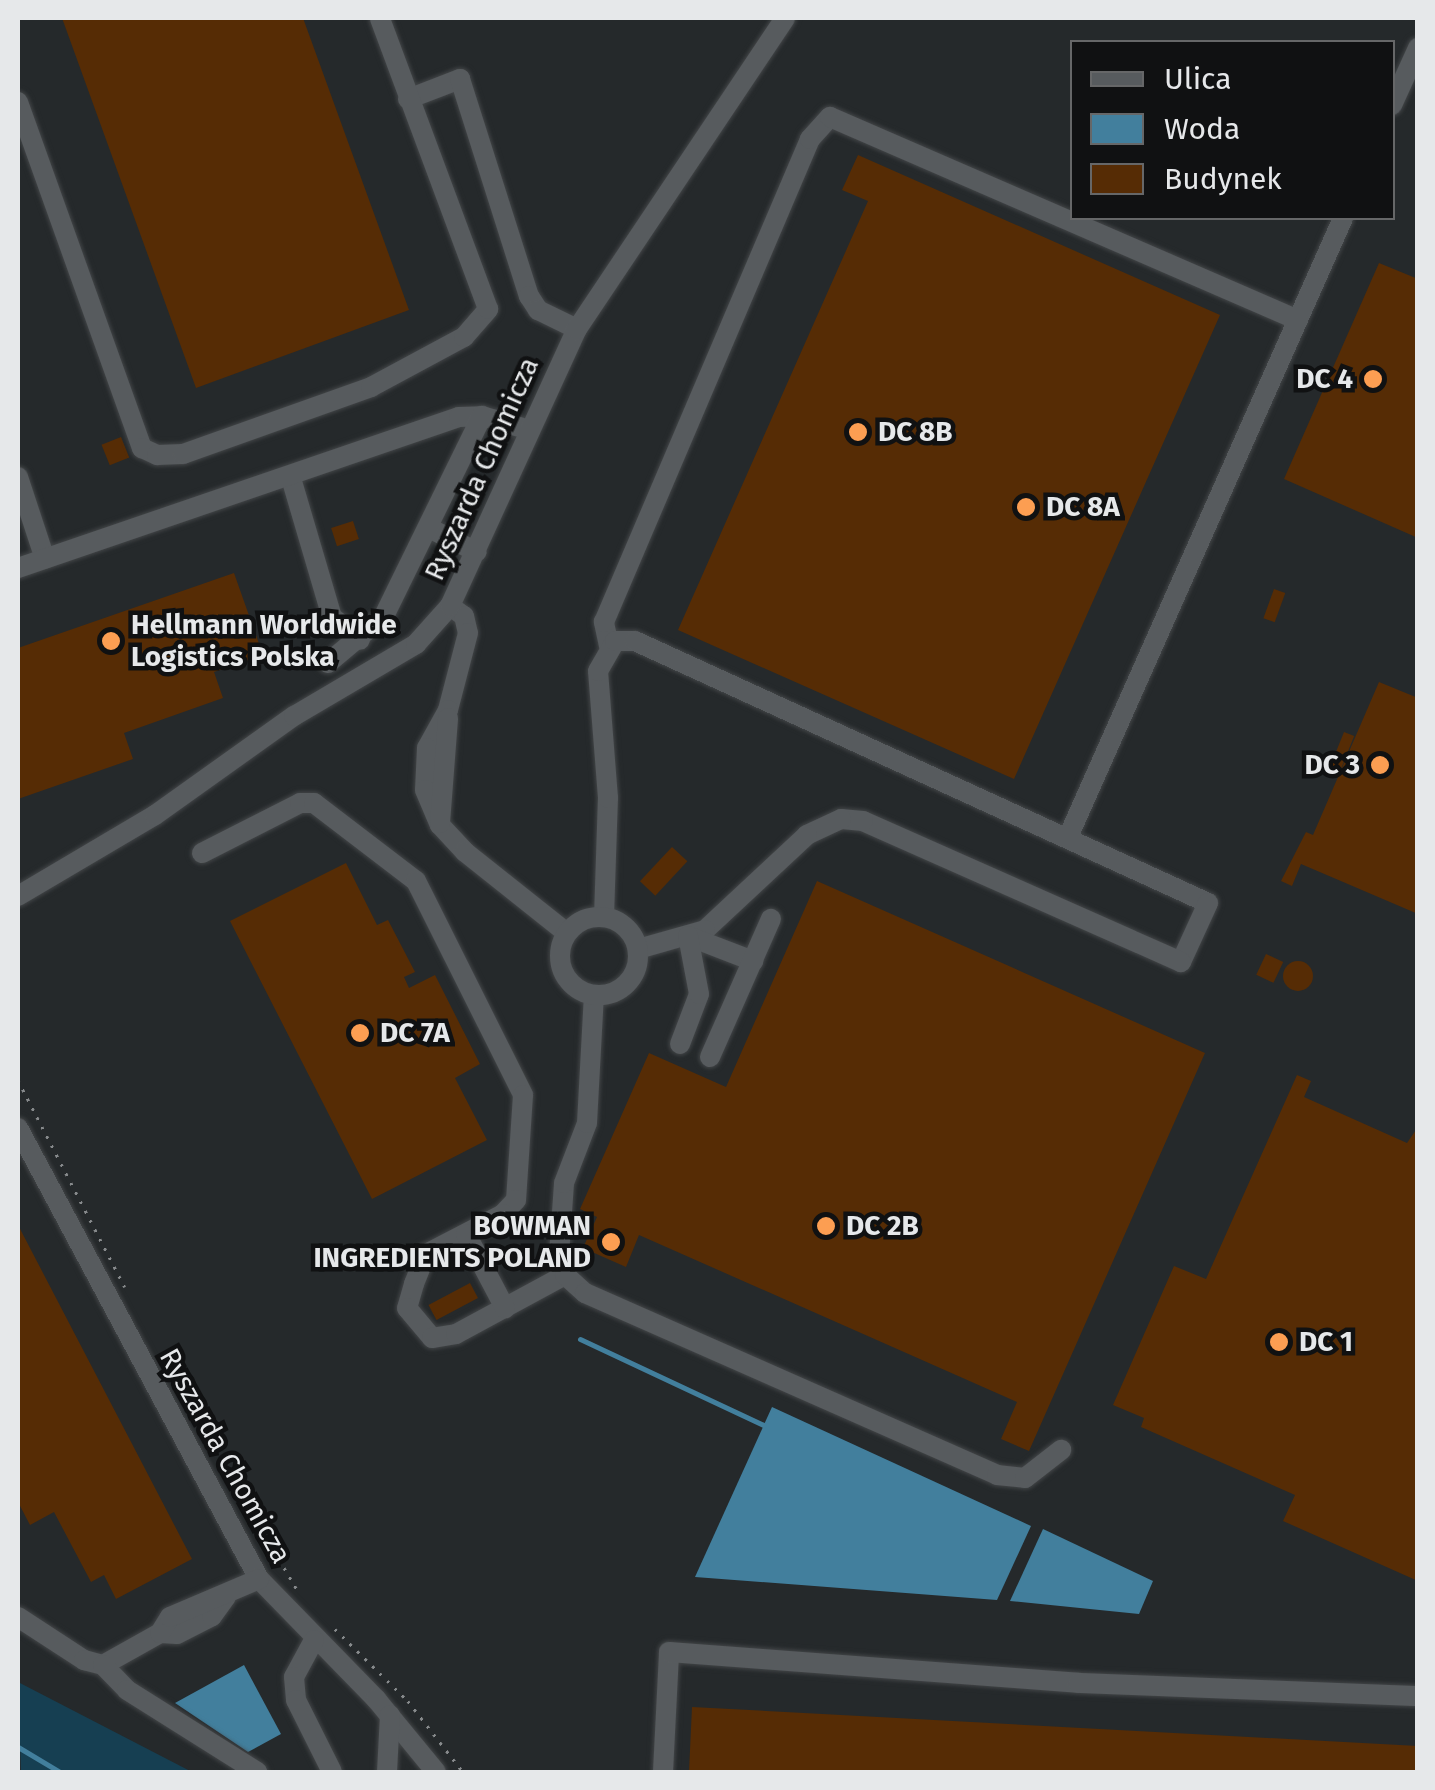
<!DOCTYPE html>
<html>
<head>
<meta charset="utf-8">
<style>
	body { margin:0 }
	#map { position:relative; width:1435px; height:1790px; overflow:hidden; background:#25292b; font-family:"Fira Sans",sans-serif }
	div>[style] { position:absolute }
	[style*='--x'] { left:calc(var(--x)*1px); top:calc(var(--y)*1px); width:calc(var(--w)*1px); rotate:calc(var(--a)*1deg) }
	.green>* { inset:0; background:#163f52 }
	.water>* { inset:0; background:#427f9d }
	.stream>* { height:5px; margin:-2.5px; padding:0 2.5px; transform-origin:2.5px; border-radius:2.5px; background:#427f9d }
	.building>* { inset:0; background:#562c05; transform-origin:0 0 }
	.round { border-radius:50% }
	.path>* { height:2.5px; margin-top:-1.25px; transform-origin:0; background:repeating-linear-gradient(90deg,#878a8c 0 2.5px,transparent 0 10.5px) }
	.roads { filter:drop-shadow(0 0 2px #424547) drop-shadow(0 0 2px #424547) }
	.minor>* { height:20px; margin:-10px; padding:0 10px; transform-origin:10px; border-radius:10px; background:#575b5e }
	.minor>.ring { margin:-10px; padding:0; box-sizing:content-box; background:none; border:20px solid #575b5e; border-radius:50% }
	.dots>* { width:28px; height:28px; translate:-50% -50%; box-sizing:border-box; border:5px solid #101112; border-radius:50% }
	span { translate:-50% -50%; white-space:nowrap; text-align:center; line-height:1.15; -webkit-text-stroke:9px #101112; paint-order:stroke }
	.poi-label { font-size:28px; color:#e6e8ea; font-weight:700 }
	.right { translate:-100% -50%; text-align:right }
	.left { translate:0 -50%; text-align:left }
	.street-label { font-size:28px; color:#e6e8ea }
	.frame { position:absolute; inset:0; border:20px solid #e6e8ea; pointer-events:none }
	.legend { position:absolute; left:1070px; top:40px; width:325px; height:180px; box-sizing:border-box; background:#101112; border:2px solid #666768; margin:0; padding:12px 18px; list-style:none; font-size:30px; color:#e6e8ea }
	.legend li { display:flex; align-items:center; gap:20px; height:50px }
	.legend b { width:50px; border:2px solid #666768 }
</style>
</head>
<body>
<div id="map">
	<div class="green">
		<div style="clip-path:polygon(18px 1682px,192px 1772px,21px 1772px)"></div>
	</div>
	<div class="water">
		<div style="clip-path:polygon(772px 1407px,1031px 1526px,997px 1600px,695px 1577px)"></div>
		<div style="clip-path:polygon(1043px 1529px,1153px 1581px,1139px 1614px,1010px 1601px)"></div>
		<div style="clip-path:polygon(244px 1665px,281px 1734px,248px 1752px,175px 1703px)"></div>
	</div>
	<div class="stream">
		<div style="--x:580;--y:1339;--w:203;--a:25.1"></div>
		<div style="--x:18;--y:1747;--w:49;--a:30.8"></div>
	</div>
	<div class="building">
		<div style="clip-path:polygon(62px 18px,303px 18px,409px 310px,196px 388px)"></div>
		<div style="clip-path:polygon(858px 155px,1220px 315px,1014px 779px,678px 630px,868px 201px,842px 190px)"></div>
		<div style="clip-path:polygon(1379px 263px,1418px 279px,1418px 538px,1284px 479px)"></div>
		<div style="left:121px;top:437px;width:22px;height:21px;rotate:68deg"></div>
		<div style="left:353px;top:521px;width:19px;height:23px;rotate:72deg"></div>
		<div style="clip-path:polygon(234px 573px,263px 655px,214px 672px,223px 698px,124px 733px,133px 759px,18px 799px,18px 648px)"></div>
		<div style="left:1274px;top:589px;width:12px;height:31px;rotate:20deg"></div>
		<div style="clip-path:polygon(1379px 682px,1418px 698px,1418px 914px,1301px 864px,1292px 886px,1281px 881px,1306px 832px,1313px 835px)"></div>
		<div style="left:1344px;top:732px;width:11px;height:41px;rotate:22deg"></div>
		<div style="left:672px;top:847px;width:21px;height:47px;rotate:43deg"></div>
		<div style="clip-path:polygon(346px 863px,377px 925px,388px 920px,415px 972px,404px 977px,409px 988px,435px 975px,480px 1064px,455px 1078px,487px 1140px,372px 1199px,230px 921px)"></div>
		<div style="clip-path:polygon(817px 881px,1205px 1053px,1029px 1451px,1001px 1439px,1017px 1402px,639px 1235px,626px 1267px,583px 1248px,597px 1217px,580px 1209px,649px 1053px,726px 1087px)"></div>
		<div style="left:1266px;top:954px;width:19px;height:23px;rotate:25deg"></div>
		<div class="round" style="left:1283px;top:961px;width:30px;height:30px"></div>
		<div style="clip-path:polygon(1297px 1075px,1311px 1081px,1304px 1097px,1407px 1143px,1418px 1127px,1418px 1581px,1283px 1521px,1295px 1495px,1141px 1427px,1144px 1418px,1113px 1405px,1174px 1266px,1206px 1279px)"></div>
		<div style="clip-path:polygon(18px 1225px,192px 1559px,116px 1599px,104px 1575px,91px 1582px,54px 1512px,30px 1525px,18px 1502px)"></div>
		<div style="left:470px;top:1283px;width:17px;height:47px;rotate:62deg"></div>
		<div style="clip-path:polygon(692px 1707px,1418px 1746px,1418px 1772px,689px 1772px)"></div>
	</div>
	<div class="path">
		<div style="--x:18;--y:1080;--w:233;--a:62.7"></div>
		<div style="--x:183;--y:1396;--w:226;--a:59.5"></div>
		<div style="--x:335;--y:1629;--w:103;--a:44.6"></div>
		<div style="--x:408;--y:1701;--w:90;--a:52.2"></div>
	</div>
	<div class="roads">
		<div class="minor">
			<div style="--x:408;--y:99;--w:56;--a:-21"></div>
			<div style="--x:460;--y:79;--w:228;--a:72.4"></div>
			<div style="--x:529;--y:296;--w:17;--a:57"></div>
			<div style="--x:538;--y:310;--w:43;--a:26"></div>
			<div style="--x:18;--y:102;--w:368;--a:70.3"></div>
			<div style="--x:142;--y:448;--w:17;--a:25"></div>
			<div style="--x:157;--y:455;--w:26;--a:-2"></div>
			<div style="--x:183;--y:454;--w:200;--a:-19.6"></div>
			<div style="--x:371;--y:387;--w:106;--a:-28.3"></div>
			<div style="--x:464;--y:337;--w:37;--a:-49"></div>
			<div style="--x:488;--y:309;--w:310;--a:-110.4"></div>
			<div style="--x:1392;--y:105;--w:63;--a:-65.5"></div>
			<div style="--x:18;--y:477;--w:86;--a:71.8"></div>
			<div style="--x:291;--y:478;--w:145;--a:73.6"></div>
			<div style="--x:332;--y:617;--w:36;--a:39"></div>
			<div style="--x:431;--y:529;--w:51;--a:26.6"></div>
			<div style="--x:18;--y:568;--w:466;--a:-18.9"></div>
			<div style="--x:459;--y:417;--w:23;--a:-2"></div>
			<div style="--x:482;--y:416;--w:50;--a:16.3"></div>
			<div style="--x:450;--y:606;--w:17;--a:36"></div>
			<div style="--x:464;--y:616;--w:17;--a:77"></div>
			<div style="--x:468;--y:633;--w:80;--a:104.6"></div>
			<div style="--x:448;--y:710;--w:43;--a:118.9"></div>
			<div style="--x:427;--y:748;--w:42;--a:92.7"></div>
			<div style="--x:425;--y:790;--w:38;--a:67"></div>
			<div style="--x:440;--y:825;--w:37;--a:47"></div>
			<div style="--x:465;--y:852;--w:130;--a:38.5"></div>
			<div style="--x:609;--y:646;--w:25;--a:-102"></div>
			<div style="--x:604;--y:622;--w:525;--a:-66.9"></div>
			<div style="--x:810;--y:139;--w:30;--a:-48"></div>
			<div style="--x:830;--y:117;--w:510;--a:23.45"></div>
			<div style="--x:328;--y:663;--w:73;--a:-40"></div>
			<div style="--x:384;--y:616;--w:223;--a:-63.9"></div>
			<div style="--x:440;--y:823;--w:105;--a:-85.6"></div>
			<div style="--x:1069;--y:835;--w:675;--a:-66.05"></div>
			<div style="--x:202;--y:853;--w:110;--a:-27"></div>
			<div style="--x:300;--y:803;--w:14;--a:0"></div>
			<div style="--x:314;--y:803;--w:128;--a:37.4"></div>
			<div style="--x:416;--y:881;--w:239;--a:63.4"></div>
			<div style="--x:523;--y:1095;--w:105;--a:93.8"></div>
			<div style="--x:516;--y:1200;--w:19;--a:133"></div>
			<div style="--x:503;--y:1214;--w:87;--a:152.5"></div>
			<div style="--x:426;--y:1254;--w:32;--a:112"></div>
			<div style="--x:414;--y:1284;--w:25;--a:106"></div>
			<div style="--x:407;--y:1308;--w:39;--a:50"></div>
			<div style="--x:432;--y:1338;--w:24;--a:-9"></div>
			<div style="--x:456;--y:1334;--w:124;--a:-28.4"></div>
			<div style="--x:565;--y:1275;--w:21;--a:-107"></div>
			<div style="--x:559;--y:1255;--w:72;--a:-86"></div>
			<div style="--x:564;--y:1183;--w:64;--a:-69"></div>
			<div style="--x:587;--y:1123;--w:128;--a:-86.9"></div>
			<div style="--x:18;--y:896;--w:159;--a:-30.6"></div>
			<div style="--x:155;--y:815;--w:171;--a:-35.5"></div>
			<div style="--x:294;--y:716;--w:142;--a:-30.5"></div>
			<div style="--x:416;--y:644;--w:51;--a:-48.2"></div>
			<div style="--x:450;--y:606;--w:305;--a:-65.4"></div>
			<div style="--x:577;--y:329;--w:374;--a:-56.2"></div>
			<div style="--x:604;--y:917;--w:119;--a:-88.1"></div>
			<div style="--x:608;--y:798;--w:127;--a:-94.5"></div>
			<div style="--x:598;--y:671;--w:34;--a:-60"></div>
			<div style="--x:615;--y:641;--w:20;--a:0"></div>
			<div style="--x:635;--y:641;--w:630;--a:24.57"></div>
			<div style="--x:1208;--y:903;--w:65;--a:114.6"></div>
			<div style="--x:1181;--y:962;--w:348;--a:-156.1"></div>
			<div style="--x:863;--y:821;--w:22;--a:-175"></div>
			<div style="--x:841;--y:819;--w:38;--a:155"></div>
			<div style="--x:807;--y:835;--w:139;--a:137"></div>
			<div style="--x:705;--y:930;--w:70;--a:164.2"></div>
			<div class="ring" style="left:560px;top:917px;width:58px;height:58px"></div>
			<div style="--x:688;--y:936;--w:70;--a:21"></div>
			<div style="--x:680;--y:1044;--w:53;--a:-69.2"></div>
			<div style="--x:699;--y:994;--w:59;--a:-100.7"></div>
			<div style="--x:710;--y:1057;--w:151;--a:-66.2"></div>
			<div style="--x:18;--y:1128;--w:511;--a:61.88"></div>
			<div style="--x:259;--y:1579;--w:168;--a:45.7"></div>
			<div style="--x:376;--y:1699;--w:94;--a:50.6"></div>
			<div style="--x:466;--y:1234;--w:84;--a:62.2"></div>
			<div style="--x:565;--y:1275;--w:27;--a:42"></div>
			<div style="--x:585;--y:1293;--w:450;--a:23.8"></div>
			<div style="--x:997;--y:1475;--w:28;--a:6"></div>
			<div style="--x:1025;--y:1478;--w:46;--a:-37.9"></div>
			<div style="--x:18;--y:1617;--w:79;--a:33.1"></div>
			<div style="--x:84;--y:1660;--w:20;--a:15"></div>
			<div style="--x:103;--y:1665;--w:65;--a:-29.3"></div>
			<div style="--x:160;--y:1633;--w:17;--a:3"></div>
			<div style="--x:177;--y:1634;--w:39;--a:-27"></div>
			<div style="--x:212;--y:1616;--w:24;--a:-54"></div>
			<div style="--x:160;--y:1633;--w:19;--a:-58"></div>
			<div style="--x:170;--y:1617;--w:97;--a:-23.1"></div>
			<div style="--x:314;--y:1640;--w:42;--a:118.4"></div>
			<div style="--x:294;--y:1677;--w:23;--a:85"></div>
			<div style="--x:296;--y:1700;--w:80;--a:63.4"></div>
			<div style="--x:103;--y:1665;--w:35;--a:46"></div>
			<div style="--x:127;--y:1690;--w:154;--a:32.2"></div>
			<div style="--x:387;--y:1772;--w:57;--a:-87"></div>
			<div style="--x:663;--y:1772;--w:120;--a:-87.1"></div>
			<div style="--x:669;--y:1652;--w:410;--a:4.3"></div>
			<div style="--x:1078;--y:1683;--w:340;--a:2.2"></div>
		</div>
	</div>
	<div class="dots">
		<div style="left:1373px;top:379px;background:#fc9e52"></div>
		<div style="left:858px;top:432px;background:#fc9e52"></div>
		<div style="left:1026px;top:507px;background:#fc9e52"></div>
		<div style="left:111px;top:641px;background:#fc9e52"></div>
		<div style="left:1380px;top:765px;background:#fc9e52"></div>
		<div style="left:360px;top:1033px;background:#fc9e52"></div>
		<div style="left:826px;top:1226px;background:#fc9e52"></div>
		<div style="left:611px;top:1242px;background:#fc9e52"></div>
		<div style="left:1279px;top:1342px;background:#fc9e52"></div>
	</div>
	<div class="poi-label">
		<span class="right" style="left:1353px;top:379px">DC 4</span>
		<span class="left" style="left:878px;top:432px">DC 8B</span>
		<span class="left" style="left:1046px;top:507px">DC 8A</span>
		<span class="left" style="left:131px;top:641px">Hellmann Worldwide<br>Logistics Polska</span>
		<span class="right" style="left:1360px;top:765px">DC 3</span>
		<span class="left" style="left:380px;top:1033px">DC 7A</span>
		<span class="right" style="left:591px;top:1242px">BOWMAN<br>INGREDIENTS POLAND</span>
		<span class="left" style="left:846px;top:1226px">DC 2B</span>
		<span class="left" style="left:1299px;top:1342px">DC 1</span>
	</div>
	<div class="street-label">
		<span style="left:482px;top:469px;rotate:-66deg">Ryszarda Chomicza</span>
		<span style="left:225px;top:1456px;rotate:61deg">Ryszarda Chomicza</span>
	</div>
	<div class="frame"></div>
	<ul class="legend">
	<li><b style="height:12px;background:#575b5e"></b>Ulica</li>
	<li><b style="height:28px;background:#427f9d"></b>Woda</li>
	<li><b style="height:28px;background:#562c05"></b>Budynek</li>
	</ul>
</div>
</body>
</html>
